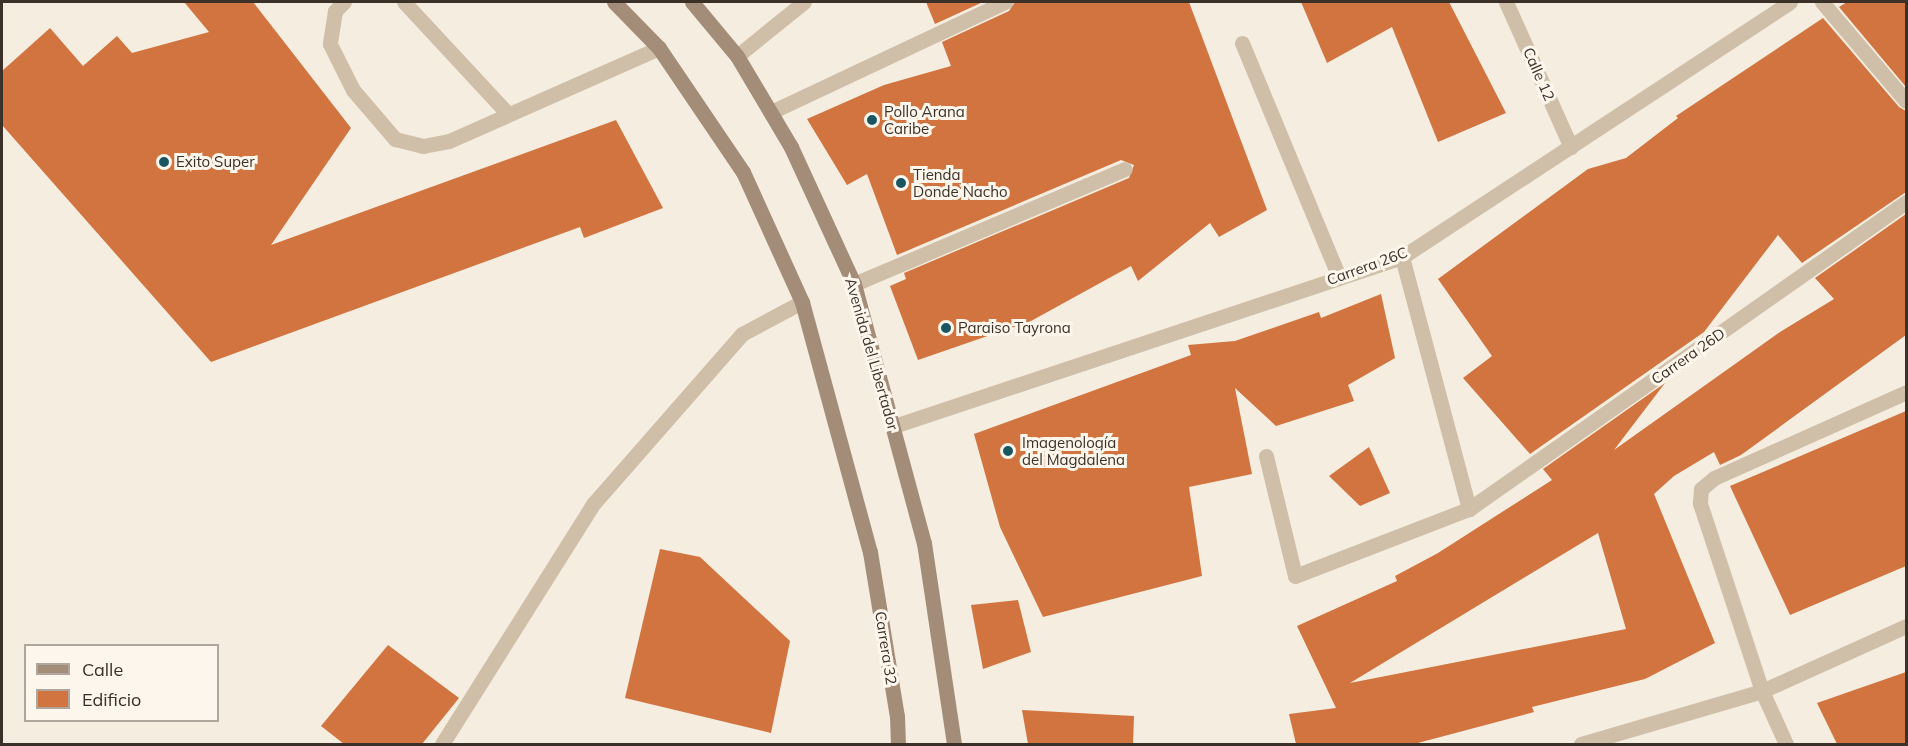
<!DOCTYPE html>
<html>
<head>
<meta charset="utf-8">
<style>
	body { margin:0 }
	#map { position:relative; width:1908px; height:746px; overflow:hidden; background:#f5eddf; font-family:Mulish,sans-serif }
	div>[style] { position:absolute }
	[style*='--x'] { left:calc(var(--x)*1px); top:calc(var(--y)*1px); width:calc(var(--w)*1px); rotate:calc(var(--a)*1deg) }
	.building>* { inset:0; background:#d17440 }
	.lane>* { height:15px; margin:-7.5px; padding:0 7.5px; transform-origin:7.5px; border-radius:7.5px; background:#cfbfa9 }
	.street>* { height:15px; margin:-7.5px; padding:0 7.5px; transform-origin:7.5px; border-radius:7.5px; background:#cfbfa9 }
	.secondary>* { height:15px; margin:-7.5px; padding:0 7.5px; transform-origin:7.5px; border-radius:7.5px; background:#a38d79 }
	.dots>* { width:16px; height:16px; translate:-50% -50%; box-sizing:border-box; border:3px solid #fcf6ec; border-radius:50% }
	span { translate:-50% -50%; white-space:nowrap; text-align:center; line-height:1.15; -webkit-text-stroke:6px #fcf6ec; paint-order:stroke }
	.street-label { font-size:15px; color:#3b3129 }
	.poi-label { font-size:15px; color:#3b3129 }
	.left { translate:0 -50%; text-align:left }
	.frame { position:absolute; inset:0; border:3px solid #3b3129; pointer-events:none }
	.legend { position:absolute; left:24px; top:644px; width:195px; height:78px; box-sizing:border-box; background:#fcf6ec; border:2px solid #afa79e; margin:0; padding:8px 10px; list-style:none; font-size:18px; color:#3b3129 }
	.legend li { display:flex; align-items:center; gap:12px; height:30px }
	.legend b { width:30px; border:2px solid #afa79e }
</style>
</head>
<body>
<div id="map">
	<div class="building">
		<div style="clip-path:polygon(184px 2px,253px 2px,351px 128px,271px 245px,616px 120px,663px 208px,584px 238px,580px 227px,211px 362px,2px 125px,2px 71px,50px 28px,83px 66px,117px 36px,132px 53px,209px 32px)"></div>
		<div style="clip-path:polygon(926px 2px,983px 2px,935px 24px)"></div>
		<div style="clip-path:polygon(1015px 2px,1189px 2px,1267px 210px,1219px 237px,1210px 223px,1138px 281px,1131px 266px,1031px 321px,918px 360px,890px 286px,906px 279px,904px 273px,1129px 178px,1134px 165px,1121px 160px,897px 255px,867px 174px,847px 185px,807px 119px,884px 85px,951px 66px,942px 42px,1009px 11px)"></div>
		<div style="clip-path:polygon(1301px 2px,1449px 2px,1506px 113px,1438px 142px,1392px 27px,1327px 63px)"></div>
		<div style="clip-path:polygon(1847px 2px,1906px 2px,1906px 87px,1839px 7px)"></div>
		<div style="clip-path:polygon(1823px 18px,1899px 107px,1906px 111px,1906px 192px,1802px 263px,1778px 235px,1704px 332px,1530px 454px,1463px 378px,1492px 356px,1438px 279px,1588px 169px,1626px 158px,1678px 118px,1676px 116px)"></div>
		<div style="clip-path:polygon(evenodd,1906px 214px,1906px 335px,1741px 455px,1720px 465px,1714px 452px,1674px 476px,1654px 494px,1715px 643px,1645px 679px,1532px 707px,1534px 712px,1414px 744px,1296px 744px,1289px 714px,1336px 708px,1297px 626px,1397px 581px,1395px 576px,1438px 553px,1552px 480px,1543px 469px,1665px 383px,1614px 450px,1780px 332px,1834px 299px,1815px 278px,1906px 214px,1598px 533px,1626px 629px,1350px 683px,1555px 559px,1598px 533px)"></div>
		<div style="clip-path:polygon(1381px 294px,1395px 358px,1348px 385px,1354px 401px,1276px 426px,1235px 388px,1252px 474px,1189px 487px,1202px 576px,1043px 617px,1000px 527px,974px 434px,1191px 355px,1188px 345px,1235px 341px,1319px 312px,1321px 318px)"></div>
		<div style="clip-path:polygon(1906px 411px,1906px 566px,1790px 615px,1730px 486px)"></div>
		<div style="clip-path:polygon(1369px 447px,1390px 493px,1360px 506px,1329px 476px)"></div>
		<div style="clip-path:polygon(660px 549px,700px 557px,790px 641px,771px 733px,625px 698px)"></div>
		<div style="clip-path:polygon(1018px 600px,1031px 652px,983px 669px,971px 605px)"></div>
		<div style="clip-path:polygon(388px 645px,459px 698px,422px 744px,344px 744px,321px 726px)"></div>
		<div style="clip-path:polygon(1906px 672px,1906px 744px,1837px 744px,1817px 703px)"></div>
		<div style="clip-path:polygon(1022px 710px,1134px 716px,1133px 744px,1028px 744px)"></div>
	</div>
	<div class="lane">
		<div style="--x:344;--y:2;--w:13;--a:135"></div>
		<div style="--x:335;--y:11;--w:33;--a:99"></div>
		<div style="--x:330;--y:44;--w:51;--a:63.4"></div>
		<div style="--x:353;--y:90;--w:65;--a:49.4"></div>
		<div style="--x:395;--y:139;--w:29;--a:14"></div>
		<div style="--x:423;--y:146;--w:26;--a:-11"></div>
		<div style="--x:449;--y:141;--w:230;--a:-23.9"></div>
		<div style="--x:404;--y:2;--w:153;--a:47.1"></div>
	</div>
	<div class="street">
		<div style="--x:1506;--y:2;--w:159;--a:65.9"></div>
		<div style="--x:1822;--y:2;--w:130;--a:49.7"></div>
		<div style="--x:1242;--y:43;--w:253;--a:67.5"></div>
		<div style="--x:737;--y:56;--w:86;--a:-38.9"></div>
		<div style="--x:771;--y:112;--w:259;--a:-25.2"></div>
		<div style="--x:1402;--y:257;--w:261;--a:75.1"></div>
		<div style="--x:854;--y:284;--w:294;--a:-23"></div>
		<div style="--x:894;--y:426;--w:535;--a:-18.4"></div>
		<div style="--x:1402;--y:257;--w:464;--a:-33.3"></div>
		<div style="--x:1266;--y:456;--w:123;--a:76.4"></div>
		<div style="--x:1295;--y:576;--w:186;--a:-21.1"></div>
		<div style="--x:1469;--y:509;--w:534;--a:-35.09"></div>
		<div style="--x:442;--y:744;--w:285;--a:-57.8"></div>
		<div style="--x:594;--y:503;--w:225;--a:-48.8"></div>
		<div style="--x:742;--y:334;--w:68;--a:-28.1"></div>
		<div style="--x:1581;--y:744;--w:189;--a:-16.3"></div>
		<div style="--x:1762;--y:691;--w:158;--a:-24.3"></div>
		<div style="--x:1786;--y:744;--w:58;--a:-114.4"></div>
		<div style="--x:1762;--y:691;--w:198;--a:-108.3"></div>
		<div style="--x:1700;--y:503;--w:14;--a:-86"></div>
		<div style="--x:1701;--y:489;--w:17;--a:-40"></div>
		<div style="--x:1714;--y:478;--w:210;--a:-24.1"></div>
	</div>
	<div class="secondary">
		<div style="--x:614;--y:2;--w:64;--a:45.6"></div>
		<div style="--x:659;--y:48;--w:150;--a:55.9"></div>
		<div style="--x:743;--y:172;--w:143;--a:65.6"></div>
		<div style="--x:802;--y:302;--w:259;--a:74.8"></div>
		<div style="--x:870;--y:552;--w:166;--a:80.7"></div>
		<div style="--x:897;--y:716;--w:28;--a:88"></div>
		<div style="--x:692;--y:2;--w:70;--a:50.2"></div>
		<div style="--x:737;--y:56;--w:106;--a:59.3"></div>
		<div style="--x:791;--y:147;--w:151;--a:65.3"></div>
		<div style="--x:854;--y:284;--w:268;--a:74.9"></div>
		<div style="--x:924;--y:543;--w:203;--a:81.5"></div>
	</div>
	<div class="dots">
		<div style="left:872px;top:120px;background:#1a5562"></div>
		<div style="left:164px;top:162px;background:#1a5562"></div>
		<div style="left:901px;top:183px;background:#1a5562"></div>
		<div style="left:946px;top:328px;background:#1a5562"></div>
		<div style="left:1008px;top:451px;background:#1a5562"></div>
	</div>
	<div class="street-label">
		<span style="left:1539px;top:74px;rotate:66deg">Calle 12</span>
		<span style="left:1367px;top:266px;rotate:-20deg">Carrera 26C</span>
		<span style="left:872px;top:354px;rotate:74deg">Avenida del Libertador</span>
		<span style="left:1688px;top:356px;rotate:-35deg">Carrera 26D</span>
		<span style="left:886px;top:648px;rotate:81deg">Carrera 32</span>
	</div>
	<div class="poi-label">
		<span class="left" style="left:884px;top:120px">Pollo Arana<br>Caribe</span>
		<span class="left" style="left:176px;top:162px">Exito Super</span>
		<span class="left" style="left:913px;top:183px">Tienda<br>Donde Nacho</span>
		<span class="left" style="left:958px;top:328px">Paraiso Tayrona</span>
		<span class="left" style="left:1022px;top:451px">Imagenología<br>del Magdalena</span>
	</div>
	<div class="frame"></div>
	<ul class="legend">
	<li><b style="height:8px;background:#a38d79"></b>Calle</li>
	<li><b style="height:16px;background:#d17440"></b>Edificio</li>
	</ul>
</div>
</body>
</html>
